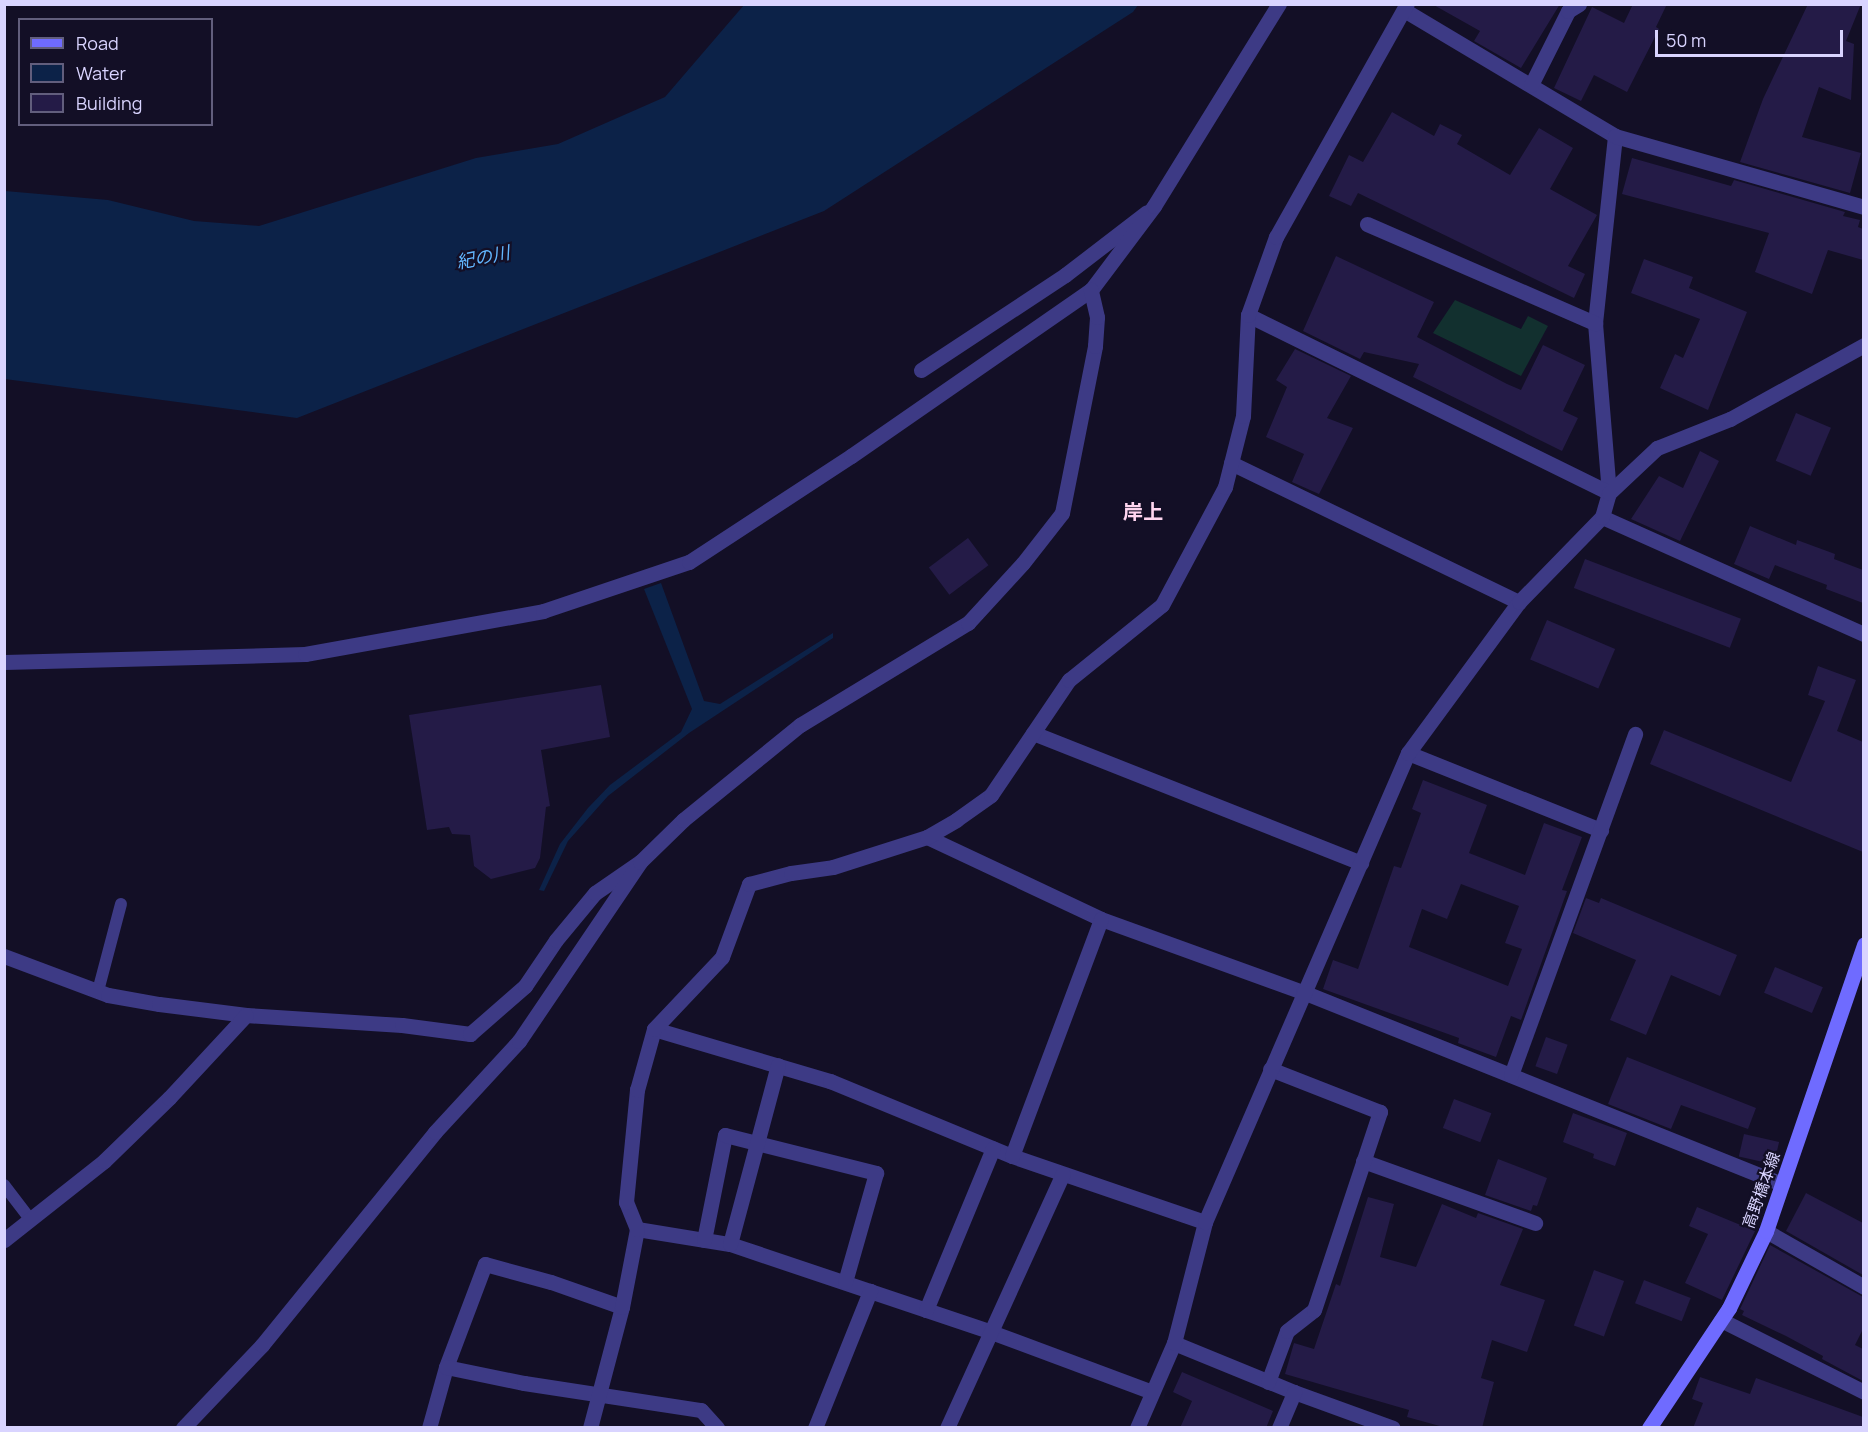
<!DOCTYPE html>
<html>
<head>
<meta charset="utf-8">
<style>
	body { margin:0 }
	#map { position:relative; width:1868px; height:1432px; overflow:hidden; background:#130f26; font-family:Manrope,"Noto Sans JP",sans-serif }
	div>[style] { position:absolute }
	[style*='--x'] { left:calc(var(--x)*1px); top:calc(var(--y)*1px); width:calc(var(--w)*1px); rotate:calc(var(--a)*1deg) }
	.green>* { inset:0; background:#12302f }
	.water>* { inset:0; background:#0c2248 }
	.building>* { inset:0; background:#241b47; transform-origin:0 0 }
	.service>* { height:12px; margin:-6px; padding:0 6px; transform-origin:6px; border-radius:6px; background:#3d3a85 }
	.minor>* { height:15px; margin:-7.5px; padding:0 7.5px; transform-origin:7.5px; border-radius:7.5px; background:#3d3a85 }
	.tertiary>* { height:15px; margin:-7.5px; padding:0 7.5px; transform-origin:7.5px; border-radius:7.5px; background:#3d3a85 }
	.secondary>* { height:15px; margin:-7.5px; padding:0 7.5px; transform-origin:7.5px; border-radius:7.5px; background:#6f6bff }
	span { translate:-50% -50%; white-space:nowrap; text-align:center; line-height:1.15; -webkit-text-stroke:4.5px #130f26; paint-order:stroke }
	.street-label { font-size:16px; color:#d9d4ff }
	.water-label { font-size:18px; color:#62b6ff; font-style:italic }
	.quarter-label { font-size:20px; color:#ffd6f0; font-weight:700 }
	.frame { position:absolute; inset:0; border:6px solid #d9d4ff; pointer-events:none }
	.legend { position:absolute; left:18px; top:18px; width:195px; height:108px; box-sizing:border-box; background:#130f26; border:2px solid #625e7d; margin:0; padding:8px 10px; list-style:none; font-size:18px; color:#d9d4ff }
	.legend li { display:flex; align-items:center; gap:12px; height:30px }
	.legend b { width:30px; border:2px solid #625e7d }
	.scale { position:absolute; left:1655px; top:30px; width:188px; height:27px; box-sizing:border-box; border:3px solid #d9d4ff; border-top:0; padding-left:8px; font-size:18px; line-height:21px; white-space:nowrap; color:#d9d4ff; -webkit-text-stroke:4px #130f26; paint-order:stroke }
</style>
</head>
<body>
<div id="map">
	<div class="green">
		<div style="clip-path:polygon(1455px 300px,1521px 329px,1528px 316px,1548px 326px,1521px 376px,1433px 333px)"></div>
	</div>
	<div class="water">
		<div style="clip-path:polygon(744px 5px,1138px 5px,1133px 12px,824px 211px,297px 418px,5px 379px,5px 191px,108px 200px,194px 221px,259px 226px,476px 158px,558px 144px,665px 97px)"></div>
		<div style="clip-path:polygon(661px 583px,704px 701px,720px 704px,833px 633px,833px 638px,689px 733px,608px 796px,568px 841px,544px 891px,539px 890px,560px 844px,588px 808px,610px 785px,681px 732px,692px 709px,644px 589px)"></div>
	</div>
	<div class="building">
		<div style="clip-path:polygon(1432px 4px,1560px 4px,1521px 68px,1474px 41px,1480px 31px)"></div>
		<div style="clip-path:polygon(1633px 4px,1667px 4px,1656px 27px,1659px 29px,1627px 92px,1594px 75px,1581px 101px,1554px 88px,1592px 7px,1624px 23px)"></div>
		<div style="clip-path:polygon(1808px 4px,1861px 4px,1846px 41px,1854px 44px,1851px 100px,1819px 87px,1802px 137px,1861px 153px,1850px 193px,1740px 162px,1763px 99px)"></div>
		<div style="clip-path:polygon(1392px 112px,1434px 136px,1440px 124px,1462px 135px,1457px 144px,1510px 175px,1539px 128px,1573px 148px,1550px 189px,1597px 215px,1568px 266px,1585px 274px,1574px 298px,1358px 193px,1351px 206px,1329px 196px,1349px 155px,1363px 162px)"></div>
		<div style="clip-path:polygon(1632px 158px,1731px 186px,1734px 180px,1845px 212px,1843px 216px,1860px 220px,1858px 227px,1863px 229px,1863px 260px,1828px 250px,1812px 294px,1755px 272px,1769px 233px,1622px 194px)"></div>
		<div style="clip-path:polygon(1336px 256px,1434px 302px,1417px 337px,1507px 384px,1521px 390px,1543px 345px,1585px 365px,1563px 411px,1578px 418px,1562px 451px,1413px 377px,1419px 364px,1364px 352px,1360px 359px,1303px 331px)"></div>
		<div style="clip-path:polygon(1644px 259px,1693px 277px,1689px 288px,1747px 312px,1708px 410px,1660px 388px,1675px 354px,1683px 358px,1700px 319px,1631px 293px)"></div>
		<div style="clip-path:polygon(1295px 349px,1351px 376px,1327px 418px,1353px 428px,1319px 494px,1292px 482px,1304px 454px,1266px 437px,1287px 387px,1276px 380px)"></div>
		<div style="left:1796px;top:413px;width:38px;height:52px;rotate:23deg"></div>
		<div style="clip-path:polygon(1700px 451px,1719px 461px,1680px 541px,1631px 519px,1659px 476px,1683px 488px)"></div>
		<div style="clip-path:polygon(1750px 526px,1796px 545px,1797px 540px,1835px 554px,1834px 559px,1863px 570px,1863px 603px,1826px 589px,1827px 585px,1775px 565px,1769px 579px,1734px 564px)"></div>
		<div style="left:968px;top:538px;width:34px;height:49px;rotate:53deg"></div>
		<div style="left:1585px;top:559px;width:167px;height:31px;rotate:21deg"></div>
		<div style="left:1547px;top:620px;width:74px;height:43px;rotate:23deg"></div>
		<div style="clip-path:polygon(1818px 666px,1856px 680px,1837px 731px,1863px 742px,1863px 852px,1650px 764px,1664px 730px,1791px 782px,1825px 701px,1808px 695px)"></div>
		<div style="clip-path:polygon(601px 685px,610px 737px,541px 750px,550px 806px,546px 807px,540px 858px,535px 868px,491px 879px,474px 866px,470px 835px,452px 834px,449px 827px,427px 830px,409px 715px)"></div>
		<div style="clip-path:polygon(evenodd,1423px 780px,1487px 805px,1469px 853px,1525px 875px,1544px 823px,1582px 837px,1562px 890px,1567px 891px,1521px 1020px,1511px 1016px,1496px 1057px,1458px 1043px,1459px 1038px,1323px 989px,1333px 960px,1358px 969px,1394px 866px,1401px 868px,1421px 813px,1412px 809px,1423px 780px,1461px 884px,1519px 906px,1505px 943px,1522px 949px,1508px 986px,1409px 947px,1422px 909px,1447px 919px,1461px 884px)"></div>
		<div style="clip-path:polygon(1586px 898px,1599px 903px,1601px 898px,1737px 955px,1720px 996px,1671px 975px,1646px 1035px,1610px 1020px,1636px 960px,1573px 933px)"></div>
		<div style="left:1775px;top:967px;width:52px;height:28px;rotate:23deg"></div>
		<div style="left:1546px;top:1037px;width:23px;height:31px;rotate:20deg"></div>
		<div style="clip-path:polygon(1627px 1057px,1756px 1108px,1748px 1129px,1681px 1105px,1671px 1129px,1608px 1104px)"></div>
		<div style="left:1454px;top:1099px;width:40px;height:31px;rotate:21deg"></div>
		<div style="clip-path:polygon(1573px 1113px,1627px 1133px,1615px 1166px,1593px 1158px,1594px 1154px,1563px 1142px)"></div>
		<div style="left:1744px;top:1134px;width:36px;height:23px;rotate:13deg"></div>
		<div style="clip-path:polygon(1498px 1159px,1547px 1178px,1537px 1206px,1533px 1205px,1531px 1211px,1485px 1195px)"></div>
		<div style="clip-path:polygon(1806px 1193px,1863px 1223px,1863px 1275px,1786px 1231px)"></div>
		<div style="clip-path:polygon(1368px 1197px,1394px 1204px,1380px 1257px,1416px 1267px,1442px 1204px,1476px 1218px,1478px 1213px,1523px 1229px,1500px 1285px,1545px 1300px,1527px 1352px,1492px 1340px,1481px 1378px,1494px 1382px,1482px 1428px,1447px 1428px,1407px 1417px,1409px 1410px,1285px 1374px,1294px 1343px,1314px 1349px,1336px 1284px,1340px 1286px)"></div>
		<div style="clip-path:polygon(1697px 1207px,1755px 1231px,1722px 1300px,1685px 1283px,1708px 1234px,1689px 1226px)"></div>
		<div style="clip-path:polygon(1770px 1245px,1863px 1297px,1863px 1329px,1855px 1345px,1863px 1349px,1863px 1381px,1822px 1359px,1823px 1356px,1786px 1336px,1742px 1315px,1744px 1311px,1740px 1309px)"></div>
		<div style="left:1594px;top:1270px;width:32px;height:59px;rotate:20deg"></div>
		<div style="left:1644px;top:1280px;width:50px;height:25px;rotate:21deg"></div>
		<div style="clip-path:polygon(1182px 1372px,1273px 1411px,1266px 1428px,1180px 1428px,1192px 1401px,1173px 1392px)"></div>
		<div style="clip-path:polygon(1700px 1377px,1750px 1394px,1756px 1378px,1863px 1417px,1863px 1428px,1693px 1428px,1703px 1403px,1692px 1399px)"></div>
	</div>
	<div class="service">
		<div style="--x:98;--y:991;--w:90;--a:-75.2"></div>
		<div style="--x:4;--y:1185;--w:43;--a:52.6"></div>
	</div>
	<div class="minor">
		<div style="--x:1404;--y:10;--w:246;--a:30.8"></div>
		<div style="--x:1615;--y:136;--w:188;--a:96.1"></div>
		<div style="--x:1595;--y:323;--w:171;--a:85.3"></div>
		<div style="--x:1531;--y:85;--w:83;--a:-63.4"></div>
		<div style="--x:1568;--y:11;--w:13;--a:-32"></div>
		<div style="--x:1615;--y:136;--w:259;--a:15.9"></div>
		<div style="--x:1367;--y:224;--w:249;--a:23.5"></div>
		<div style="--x:1248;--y:315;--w:402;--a:26.2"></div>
		<div style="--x:921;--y:370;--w:173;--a:-33.4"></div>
		<div style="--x:1065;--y:275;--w:103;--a:-37.5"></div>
		<div style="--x:1231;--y:463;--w:320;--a:25.8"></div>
		<div style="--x:1602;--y:517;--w:287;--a:24.1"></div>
		<div style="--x:1033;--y:733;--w:353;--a:21.6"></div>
		<div style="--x:1408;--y:753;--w:208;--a:21.8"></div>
		<div style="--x:927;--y:837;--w:192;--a:25.2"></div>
		<div style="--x:1101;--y:919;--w:215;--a:19.9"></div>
		<div style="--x:1303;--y:992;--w:516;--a:21.84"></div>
		<div style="--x:4;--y:956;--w:111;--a:20.6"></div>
		<div style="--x:108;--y:995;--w:52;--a:10"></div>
		<div style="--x:159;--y:1004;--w:88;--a:7.2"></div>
		<div style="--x:246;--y:1015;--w:156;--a:3.7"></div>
		<div style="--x:402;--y:1025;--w:69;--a:7.5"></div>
		<div style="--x:470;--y:1034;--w:73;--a:-41.1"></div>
		<div style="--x:525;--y:986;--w:55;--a:-56"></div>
		<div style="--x:556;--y:940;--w:61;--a:-50.3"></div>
		<div style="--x:595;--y:893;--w:55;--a:-34.6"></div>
		<div style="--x:654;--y:1029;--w:184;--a:16.5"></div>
		<div style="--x:830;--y:1081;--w:197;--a:22.4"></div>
		<div style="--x:1012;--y:1156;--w:204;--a:18.9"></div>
		<div style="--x:1511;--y:1075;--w:363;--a:-70"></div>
		<div style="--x:1012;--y:1156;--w:253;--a:-69.4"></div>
		<div style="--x:1363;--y:1161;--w:183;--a:19.8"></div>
		<div style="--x:637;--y:1229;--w:94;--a:9.2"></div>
		<div style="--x:730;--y:1244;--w:275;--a:18.6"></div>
		<div style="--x:991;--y:1332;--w:172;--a:20.4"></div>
		<div style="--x:1766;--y:1231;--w:113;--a:29.7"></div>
		<div style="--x:4;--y:1240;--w:127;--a:-38.3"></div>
		<div style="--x:104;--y:1161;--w:91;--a:-44.1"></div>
		<div style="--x:169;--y:1098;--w:113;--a:-47.1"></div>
		<div style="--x:704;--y:1240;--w:107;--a:-78.7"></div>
		<div style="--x:725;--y:1135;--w:156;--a:14.1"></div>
		<div style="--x:876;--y:1173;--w:113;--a:105.9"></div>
		<div style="--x:730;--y:1244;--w:185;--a:-75"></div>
		<div style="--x:926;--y:1310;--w:175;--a:-67.5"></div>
		<div style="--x:1721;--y:1320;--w:160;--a:26.7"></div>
		<div style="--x:1174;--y:1343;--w:130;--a:22.2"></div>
		<div style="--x:1294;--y:1392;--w:105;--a:20"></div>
		<div style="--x:446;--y:1367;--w:110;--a:-69.3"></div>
		<div style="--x:485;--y:1264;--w:68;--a:15.3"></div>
		<div style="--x:551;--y:1282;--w:75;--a:19.4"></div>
		<div style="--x:1268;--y:1382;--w:54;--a:-69.6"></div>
		<div style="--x:1287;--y:1331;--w:34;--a:-38"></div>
		<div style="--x:1314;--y:1310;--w:209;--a:-71.6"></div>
		<div style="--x:1380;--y:1112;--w:118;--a:-158.6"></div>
		<div style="--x:429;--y:1428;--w:63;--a:-74.4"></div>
		<div style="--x:446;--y:1367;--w:80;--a:11.6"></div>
		<div style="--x:524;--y:1383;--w:179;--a:8.7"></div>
		<div style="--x:701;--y:1410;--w:24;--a:48"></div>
		<div style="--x:590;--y:1428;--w:125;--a:-75.2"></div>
		<div style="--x:622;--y:1307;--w:79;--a:-79.1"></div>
		<div style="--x:637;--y:1229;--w:29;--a:-112"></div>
		<div style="--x:626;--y:1202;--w:113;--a:-84.4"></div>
		<div style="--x:637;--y:1090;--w:63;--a:-74.4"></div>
		<div style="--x:654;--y:1029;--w:99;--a:-46.6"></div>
		<div style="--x:722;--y:957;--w:78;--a:-69.7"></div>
		<div style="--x:749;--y:884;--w:43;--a:-14.7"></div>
		<div style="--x:791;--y:873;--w:42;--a:-8.1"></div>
		<div style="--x:833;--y:867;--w:99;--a:-17.7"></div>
		<div style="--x:927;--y:837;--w:34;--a:-30"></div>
		<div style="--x:956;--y:820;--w:43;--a:-35.5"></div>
		<div style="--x:991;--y:795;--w:139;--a:-55.9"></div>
		<div style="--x:1069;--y:680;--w:119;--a:-38.9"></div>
		<div style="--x:1162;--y:605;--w:134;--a:-61.9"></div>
		<div style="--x:1225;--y:487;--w:73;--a:-75.8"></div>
		<div style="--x:1243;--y:416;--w:101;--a:-87.2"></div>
		<div style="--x:1248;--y:315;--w:83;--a:-70.3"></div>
		<div style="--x:1276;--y:237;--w:267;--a:-60.7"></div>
		<div style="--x:815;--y:1428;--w:148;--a:-68.1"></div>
		<div style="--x:947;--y:1428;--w:279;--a:-65.5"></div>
		<div style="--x:1137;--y:1428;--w:93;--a:-66.5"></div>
		<div style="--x:1174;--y:1343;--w:125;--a:-75.6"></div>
		<div style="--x:1205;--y:1222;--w:511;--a:-66.6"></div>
		<div style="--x:1408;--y:753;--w:187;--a:-53.7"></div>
		<div style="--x:1519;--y:602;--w:119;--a:-45.7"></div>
		<div style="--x:1602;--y:517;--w:25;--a:-74"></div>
		<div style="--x:1609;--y:493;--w:66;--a:-43.2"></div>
		<div style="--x:1657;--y:448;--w:79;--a:-21.7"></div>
		<div style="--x:1730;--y:419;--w:153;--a:-28.9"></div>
		<div style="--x:1279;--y:1428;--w:39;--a:-67"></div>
	</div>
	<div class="tertiary">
		<div style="--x:4;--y:662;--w:301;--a:-1.5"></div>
		<div style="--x:305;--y:654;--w:242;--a:-10.2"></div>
		<div style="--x:543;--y:611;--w:154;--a:-18.6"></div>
		<div style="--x:689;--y:562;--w:194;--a:-33.2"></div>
		<div style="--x:851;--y:456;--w:292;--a:-34.7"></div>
		<div style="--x:1091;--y:290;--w:105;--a:-53.1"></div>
		<div style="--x:1154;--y:206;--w:238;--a:-58.3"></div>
		<div style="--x:183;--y:1428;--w:115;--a:-46.4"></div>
		<div style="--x:262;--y:1345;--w:274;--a:-50.9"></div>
		<div style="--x:435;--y:1132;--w:124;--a:-47.3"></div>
		<div style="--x:519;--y:1041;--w:216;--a:-55.9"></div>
		<div style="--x:640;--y:862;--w:60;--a:-44.3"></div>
		<div style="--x:683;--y:820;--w:151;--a:-39.1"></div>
		<div style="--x:800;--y:725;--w:197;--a:-31.3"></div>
		<div style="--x:968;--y:623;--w:81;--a:-47.5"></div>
		<div style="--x:1023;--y:563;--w:63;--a:-52"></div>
		<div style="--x:1062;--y:513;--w:170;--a:-78.8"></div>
		<div style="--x:1095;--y:346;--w:29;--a:-86"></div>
		<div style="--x:1097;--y:317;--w:28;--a:-103"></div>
	</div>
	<div class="secondary">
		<div style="--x:1649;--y:1428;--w:144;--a:-56.3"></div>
		<div style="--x:1729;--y:1308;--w:85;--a:-64.3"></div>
		<div style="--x:1766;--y:1231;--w:303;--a:-71.1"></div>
	</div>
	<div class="street-label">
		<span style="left:1761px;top:1190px;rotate:-70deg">高野橋本線</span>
	</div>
	<div class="water-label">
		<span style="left:483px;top:257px;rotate:-11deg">紀の川</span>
	</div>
	<div class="quarter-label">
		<span style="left:1143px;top:511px">岸上</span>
	</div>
	<div class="frame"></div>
	<ul class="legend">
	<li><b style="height:8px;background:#6f6bff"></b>Road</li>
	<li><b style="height:16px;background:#0c2248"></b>Water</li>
	<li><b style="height:16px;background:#241b47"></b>Building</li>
	</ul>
	<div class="scale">50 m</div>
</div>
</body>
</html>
